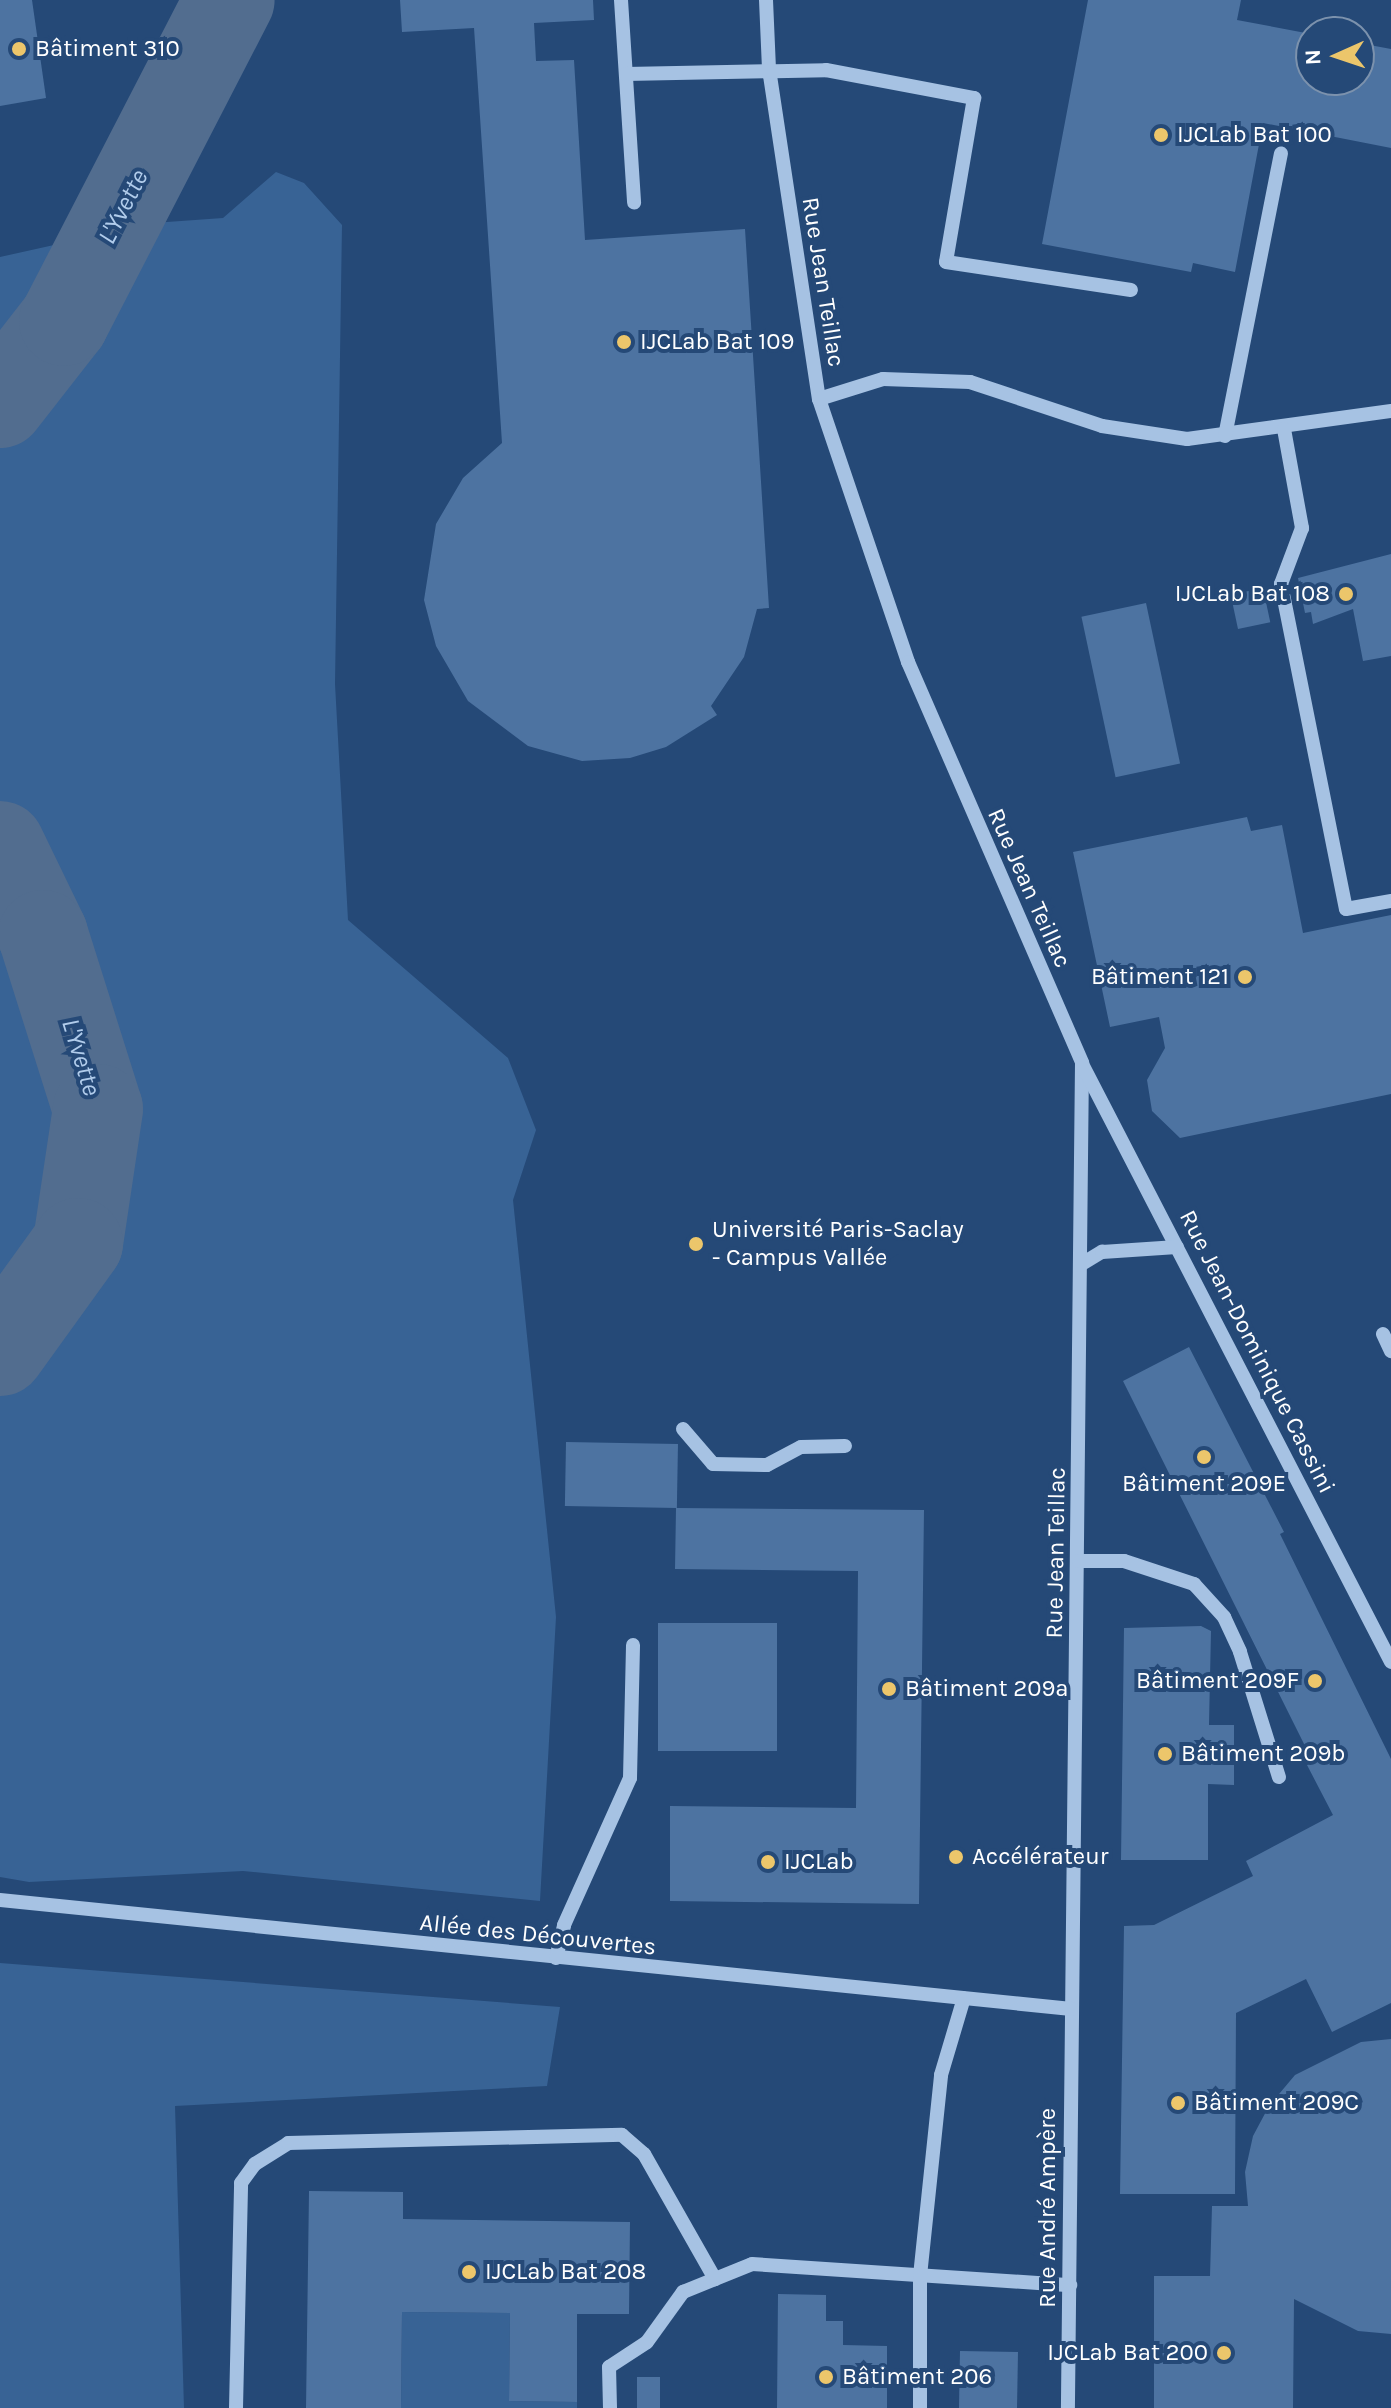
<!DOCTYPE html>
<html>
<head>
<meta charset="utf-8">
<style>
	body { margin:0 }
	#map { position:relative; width:1391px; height:2408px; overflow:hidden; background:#254977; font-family:Karla,sans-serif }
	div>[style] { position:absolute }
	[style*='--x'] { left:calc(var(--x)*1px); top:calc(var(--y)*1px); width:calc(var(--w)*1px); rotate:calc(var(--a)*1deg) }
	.green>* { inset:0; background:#386395 }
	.river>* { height:90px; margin:-45px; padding:0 45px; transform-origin:45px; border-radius:45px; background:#526d8f }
	.building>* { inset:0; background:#4d73a1; transform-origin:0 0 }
	.minor>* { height:14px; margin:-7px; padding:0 7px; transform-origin:7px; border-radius:7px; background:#a6c2e3 }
	.dots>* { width:22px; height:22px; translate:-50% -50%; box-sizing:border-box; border:4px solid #254977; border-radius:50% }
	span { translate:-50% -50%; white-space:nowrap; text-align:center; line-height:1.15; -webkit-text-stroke:8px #254977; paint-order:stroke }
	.poi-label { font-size:24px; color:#fff }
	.left { translate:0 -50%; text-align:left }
	.right { translate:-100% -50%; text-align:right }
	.street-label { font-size:24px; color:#fff }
	.water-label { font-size:26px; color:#b1cceb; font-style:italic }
	.north { position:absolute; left:1295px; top:16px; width:80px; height:80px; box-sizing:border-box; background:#254977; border:2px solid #7c92ad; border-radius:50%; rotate:267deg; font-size:22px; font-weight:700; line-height:32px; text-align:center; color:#fff }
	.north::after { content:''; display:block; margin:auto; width:28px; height:36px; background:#ecc66b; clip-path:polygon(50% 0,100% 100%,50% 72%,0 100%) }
</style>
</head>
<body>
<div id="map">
	<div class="green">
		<div style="clip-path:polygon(276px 172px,304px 183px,342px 225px,335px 684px,348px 920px,508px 1058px,536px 1130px,513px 1200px,556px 1617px,540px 1901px,243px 1871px,29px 1882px,0 1877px,0 257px,153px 223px,223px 218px)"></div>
		<div style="clip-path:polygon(0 1963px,560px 2007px,547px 2086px,175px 2106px,184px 2408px,0 2408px)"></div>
		<div style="clip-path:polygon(402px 2312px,510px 2313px,509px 2401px,577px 2402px,577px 2408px,401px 2408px)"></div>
	</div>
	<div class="river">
		<div style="--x:0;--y:403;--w:104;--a:-52"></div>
		<div style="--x:64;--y:321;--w:361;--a:-62.7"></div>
		<div style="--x:0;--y:846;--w:99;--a:64.2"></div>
		<div style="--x:43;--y:935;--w:182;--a:72.5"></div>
		<div style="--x:98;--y:1109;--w:135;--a:98.5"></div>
		<div style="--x:78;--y:1243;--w:133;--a:125.8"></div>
	</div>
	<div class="building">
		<div style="clip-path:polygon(0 0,32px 0,46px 98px,0 106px)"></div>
		<div style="clip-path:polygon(400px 0,593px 0,594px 20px,534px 23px,536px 61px,574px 60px,585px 240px,745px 229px,769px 608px,757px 609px,744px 657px,711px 706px,717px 715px,666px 747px,630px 758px,582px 761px,528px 746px,468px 701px,436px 646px,424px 600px,436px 524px,463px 478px,502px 443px,474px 28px,402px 32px)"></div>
		<div style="clip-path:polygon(1088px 0,1241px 0,1237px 20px,1311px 34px,1311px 80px,1359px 80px,1359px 43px,1391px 49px,1391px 148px,1263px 123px,1235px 272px,1193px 263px,1191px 272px,1042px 244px)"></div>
		<div style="clip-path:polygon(1391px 554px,1391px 656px,1363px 661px,1353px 609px,1313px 624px,1311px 612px,1305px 613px,1298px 578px)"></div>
		<div style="left:1263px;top:588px;width:35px;height:33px;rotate:78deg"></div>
		<div style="left:1146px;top:603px;width:164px;height:66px;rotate:78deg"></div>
		<div style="clip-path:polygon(1247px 817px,1251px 831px,1282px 825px,1303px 933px,1391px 915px,1391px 1094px,1180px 1138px,1152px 1111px,1147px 1080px,1165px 1048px,1159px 1017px,1110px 1027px,1073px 852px)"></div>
		<div style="clip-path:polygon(1189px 1347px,1284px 1532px,1280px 1534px,1391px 1759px,1391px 2003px,1332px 2032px,1306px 1979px,1236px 2013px,1235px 2194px,1120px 2194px,1124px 1926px,1154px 1925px,1253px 1876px,1246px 1861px,1333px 1815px,1307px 1765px,1313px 1762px,1123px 1381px)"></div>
		<div style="left:566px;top:1442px;width:112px;height:64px;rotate:1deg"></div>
		<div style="clip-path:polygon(676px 1508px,924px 1510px,919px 1904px,670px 1901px,670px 1806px,856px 1808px,858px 1571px,675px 1569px)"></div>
		<div style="left:658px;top:1623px;width:119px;height:128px"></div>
		<div style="clip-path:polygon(1201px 1626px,1211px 1631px,1209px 1725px,1234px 1725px,1234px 1785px,1208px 1784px,1208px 1860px,1121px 1860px,1124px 1628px)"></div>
		<div style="clip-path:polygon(1391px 2039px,1391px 2334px,1358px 2331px,1294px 2299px,1293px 2408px,1154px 2408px,1154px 2276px,1210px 2276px,1212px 2206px,1248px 2206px,1245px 2172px,1253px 2136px,1269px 2106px,1295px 2075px,1361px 2042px)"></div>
		<div style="clip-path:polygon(309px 2191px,403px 2192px,403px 2219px,630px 2222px,629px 2314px,577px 2314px,577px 2402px,509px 2401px,510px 2313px,402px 2312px,401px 2408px,306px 2408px)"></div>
		<div style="clip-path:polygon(778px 2294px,826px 2295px,826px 2321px,843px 2321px,843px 2345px,887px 2346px,887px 2408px,777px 2408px)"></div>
		<div style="left:960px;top:2351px;width:58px;height:57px;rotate:1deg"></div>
		<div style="left:637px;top:2377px;width:23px;height:31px"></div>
	</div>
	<div class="minor">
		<div style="--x:621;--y:0;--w:203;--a:86.3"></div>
		<div style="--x:766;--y:0;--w:69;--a:87.5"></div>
		<div style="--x:769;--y:69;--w:334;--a:81.4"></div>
		<div style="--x:819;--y:399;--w:278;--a:71.3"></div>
		<div style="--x:908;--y:662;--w:437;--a:66.5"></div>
		<div style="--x:1082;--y:1063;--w:1345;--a:90.6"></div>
		<div style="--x:626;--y:74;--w:200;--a:-1.1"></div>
		<div style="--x:826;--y:70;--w:151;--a:10.7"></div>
		<div style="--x:974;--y:98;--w:166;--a:99.7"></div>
		<div style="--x:946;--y:262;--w:187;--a:8.6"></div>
		<div style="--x:819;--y:399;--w:67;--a:-17.4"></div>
		<div style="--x:883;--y:379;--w:87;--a:2"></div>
		<div style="--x:970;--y:382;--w:139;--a:18.4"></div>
		<div style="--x:1102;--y:426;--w:86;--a:8.7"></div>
		<div style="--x:1187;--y:439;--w:206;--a:-7.8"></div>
		<div style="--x:1284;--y:429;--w:101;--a:79.7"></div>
		<div style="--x:1302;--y:528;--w:60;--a:110.6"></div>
		<div style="--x:1281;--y:584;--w:331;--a:78.7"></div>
		<div style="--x:1346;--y:909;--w:46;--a:-10.1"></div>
		<div style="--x:1225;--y:436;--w:288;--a:-78.8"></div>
		<div style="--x:1082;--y:1064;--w:673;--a:62.67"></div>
		<div style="--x:1080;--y:1265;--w:26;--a:-31"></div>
		<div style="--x:1102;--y:1252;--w:75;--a:-3.8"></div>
		<div style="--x:1383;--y:1334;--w:19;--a:65"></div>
		<div style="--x:683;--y:1429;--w:46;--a:49.4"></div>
		<div style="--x:713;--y:1464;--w:54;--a:1.1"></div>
		<div style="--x:767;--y:1465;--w:38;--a:-28"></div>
		<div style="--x:801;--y:1447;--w:44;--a:-1.3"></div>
		<div style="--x:1079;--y:1561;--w:45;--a:0"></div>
		<div style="--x:1124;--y:1561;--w:74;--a:18.2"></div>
		<div style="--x:1194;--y:1584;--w:45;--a:47.7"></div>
		<div style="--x:1224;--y:1617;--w:38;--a:65"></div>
		<div style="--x:1240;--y:1652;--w:131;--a:72.7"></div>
		<div style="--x:0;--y:1900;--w:1077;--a:5.81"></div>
		<div style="--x:556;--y:1958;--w:34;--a:-76"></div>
		<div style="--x:564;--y:1925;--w:161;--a:-65.8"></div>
		<div style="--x:630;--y:1778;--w:133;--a:-88.7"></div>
		<div style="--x:236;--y:2408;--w:225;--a:-88.7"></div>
		<div style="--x:241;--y:2183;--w:24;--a:-54"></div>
		<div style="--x:255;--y:2164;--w:39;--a:-32"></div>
		<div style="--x:288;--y:2143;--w:334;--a:-1.4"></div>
		<div style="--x:622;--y:2135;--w:29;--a:41"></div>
		<div style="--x:644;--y:2154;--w:144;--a:60.4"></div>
		<div style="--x:610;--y:2408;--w:41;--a:-91.4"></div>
		<div style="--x:609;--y:2367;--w:45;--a:-33.3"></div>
		<div style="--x:647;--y:2342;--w:62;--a:-54.2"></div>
		<div style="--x:683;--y:2292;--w:74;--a:-22.1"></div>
		<div style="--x:752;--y:2264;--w:319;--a:3.8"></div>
		<div style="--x:920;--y:2408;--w:132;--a:-90"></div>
		<div style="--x:920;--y:2276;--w:202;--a:-84"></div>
		<div style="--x:941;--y:2075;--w:80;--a:-73.4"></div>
	</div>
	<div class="dots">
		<div style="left:19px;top:49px;background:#ecc66b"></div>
		<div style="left:1161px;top:135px;background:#ecc66b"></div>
		<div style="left:624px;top:342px;background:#ecc66b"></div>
		<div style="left:1346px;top:594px;background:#ecc66b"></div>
		<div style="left:1245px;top:977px;background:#ecc66b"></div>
		<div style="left:696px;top:1244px;background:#ecc66b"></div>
		<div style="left:1204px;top:1457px;background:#ecc66b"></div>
		<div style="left:1315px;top:1681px;background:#ecc66b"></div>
		<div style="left:889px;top:1689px;background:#ecc66b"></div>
		<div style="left:1165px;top:1754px;background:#ecc66b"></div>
		<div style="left:956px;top:1857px;background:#ecc66b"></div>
		<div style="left:768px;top:1862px;background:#ecc66b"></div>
		<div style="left:1178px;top:2103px;background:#ecc66b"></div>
		<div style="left:469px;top:2272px;background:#ecc66b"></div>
		<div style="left:1224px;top:2353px;background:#ecc66b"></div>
		<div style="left:826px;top:2377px;background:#ecc66b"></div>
	</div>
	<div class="poi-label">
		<span class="left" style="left:35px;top:49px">Bâtiment 310</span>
		<span class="left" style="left:1177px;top:135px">IJCLab Bat 100</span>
		<span class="left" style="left:640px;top:342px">IJCLab Bat 109</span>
		<span class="right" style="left:1330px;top:594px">IJCLab Bat 108</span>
		<span class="right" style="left:1229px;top:977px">Bâtiment 121</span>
		<span class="left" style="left:712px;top:1244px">Université Paris-Saclay<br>- Campus Vallée</span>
		<span style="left:1204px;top:1484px">Bâtiment 209E</span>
		<span class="right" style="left:1299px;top:1681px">Bâtiment 209F</span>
		<span class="left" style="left:905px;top:1689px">Bâtiment 209a</span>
		<span class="left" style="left:1181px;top:1754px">Bâtiment 209b</span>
		<span class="left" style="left:972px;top:1857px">Accélérateur</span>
		<span class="left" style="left:784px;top:1862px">IJCLab</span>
		<span class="left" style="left:1194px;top:2103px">Bâtiment 209C</span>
		<span class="left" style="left:485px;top:2272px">IJCLab Bat 208</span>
		<span class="right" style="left:1208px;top:2353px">IJCLab Bat 200</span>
		<span class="left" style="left:842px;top:2377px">Bâtiment 206</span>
	</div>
	<div class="street-label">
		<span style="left:823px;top:282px;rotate:81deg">Rue Jean Teillac</span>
		<span style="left:1029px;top:888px;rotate:66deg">Rue Jean Teillac</span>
		<span style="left:1257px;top:1352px;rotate:63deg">Rue Jean-Dominique Cassini</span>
		<span style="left:1056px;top:1553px;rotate:-89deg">Rue Jean Teillac</span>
		<span style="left:538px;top:1935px;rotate:6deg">Allée des Découvertes</span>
		<span style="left:1048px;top:2208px;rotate:-90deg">Rue André Ampère</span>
	</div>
	<div class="water-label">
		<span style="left:123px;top:207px;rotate:-63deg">L'Yvette</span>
		<span style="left:81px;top:1057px;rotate:73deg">L'Yvette</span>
	</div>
	<div class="north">N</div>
</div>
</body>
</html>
